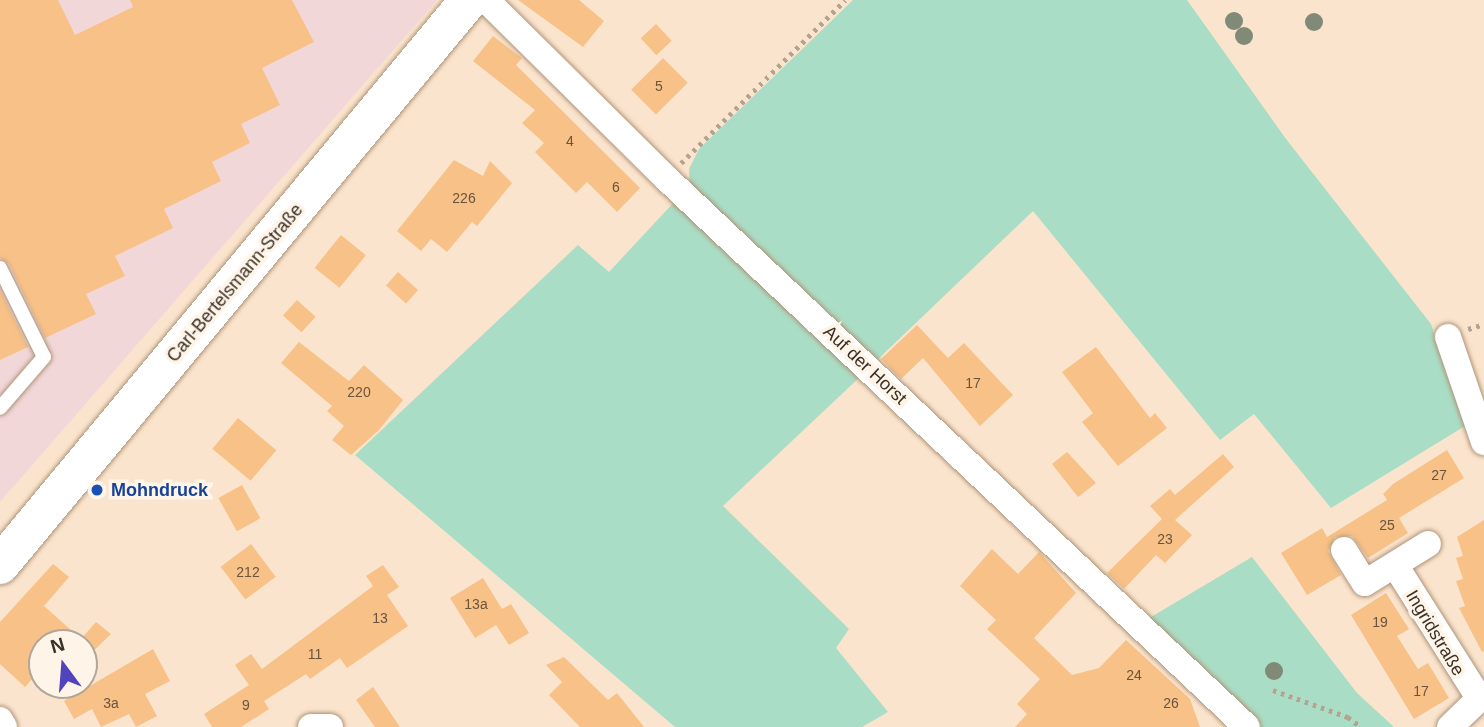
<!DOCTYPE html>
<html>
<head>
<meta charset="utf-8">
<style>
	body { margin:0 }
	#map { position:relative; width:1484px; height:727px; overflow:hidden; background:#fbe4cd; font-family:Helvetica,sans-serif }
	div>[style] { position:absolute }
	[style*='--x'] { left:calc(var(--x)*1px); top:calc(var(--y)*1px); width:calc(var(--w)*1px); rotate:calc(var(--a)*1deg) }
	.industrial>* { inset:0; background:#f2d7d9 }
	.green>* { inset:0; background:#aaddc5 }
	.building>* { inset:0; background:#f7c187; transform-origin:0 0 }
	.path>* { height:4.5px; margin-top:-2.25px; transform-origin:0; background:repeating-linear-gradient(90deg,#b5a28f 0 3.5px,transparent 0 8.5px) }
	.roads { filter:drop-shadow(0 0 2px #ae9479) drop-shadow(0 0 2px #ae9479) }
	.service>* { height:14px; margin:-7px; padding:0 7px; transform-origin:7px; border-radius:7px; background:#fff }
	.minor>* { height:26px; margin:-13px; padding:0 13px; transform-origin:13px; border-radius:13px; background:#fff }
	.secondary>* { height:38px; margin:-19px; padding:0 19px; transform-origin:19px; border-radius:19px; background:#fff }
	.trees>* { width:18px; height:18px; margin:-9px; border-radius:50%; background:#808a77 }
	.dots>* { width:19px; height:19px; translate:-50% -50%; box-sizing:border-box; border:4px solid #fff4e8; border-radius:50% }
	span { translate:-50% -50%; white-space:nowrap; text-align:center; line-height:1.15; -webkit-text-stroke:7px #fff4e8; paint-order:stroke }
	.number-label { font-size:14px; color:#6a543e }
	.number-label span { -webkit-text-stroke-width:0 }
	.street-label { font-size:18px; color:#3b3025 }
	.transit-label { font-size:18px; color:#164399; font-weight:700 }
	.left { translate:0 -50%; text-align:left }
	.north { position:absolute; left:28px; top:629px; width:70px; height:70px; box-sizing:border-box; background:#fff4e8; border:2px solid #b1a69a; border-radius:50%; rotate:344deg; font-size:19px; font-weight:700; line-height:28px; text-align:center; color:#3b3025 }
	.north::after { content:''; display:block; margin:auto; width:24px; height:32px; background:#4f44bb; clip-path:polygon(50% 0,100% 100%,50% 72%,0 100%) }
</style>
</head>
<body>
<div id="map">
	<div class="industrial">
		<div style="clip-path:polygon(0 0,437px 0,0 502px)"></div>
	</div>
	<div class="green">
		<div style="clip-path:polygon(853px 0,1187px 0,1286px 139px,1431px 324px,1465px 426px,1331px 508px,1254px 414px,1220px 440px,1033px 211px,875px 362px,690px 188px,689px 169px,699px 149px)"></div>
		<div style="clip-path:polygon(676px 200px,862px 375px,723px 506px,849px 629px,836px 648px,888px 712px,862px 727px,675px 727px,355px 455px,578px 245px,609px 272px)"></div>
		<div style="clip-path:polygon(1252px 557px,1357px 693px,1394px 727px,1258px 727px,1146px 620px)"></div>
	</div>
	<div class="building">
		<div style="clip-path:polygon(0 0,58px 0,75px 35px,133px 7px,130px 0,292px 0,314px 42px,262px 68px,280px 105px,241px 124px,250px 143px,212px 162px,221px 181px,164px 209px,173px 228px,115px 256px,125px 276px,86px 294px,96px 314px,45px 338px,9px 264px,0 258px)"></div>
		<div style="clip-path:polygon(518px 0,579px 0,604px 21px,583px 47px)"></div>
		<div style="left:656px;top:24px;width:23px;height:21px;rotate:47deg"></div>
		<div style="clip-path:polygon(493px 36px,522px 58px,516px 65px,640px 188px,617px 212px,587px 182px,576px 193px,535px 152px,544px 143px,522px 123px,535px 110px,473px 61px)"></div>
		<div style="left:663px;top:58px;width:35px;height:45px;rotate:45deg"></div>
		<div style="clip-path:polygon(454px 160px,483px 176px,490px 161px,512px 183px,477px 226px,472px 222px,447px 252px,431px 239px,421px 251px,397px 231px)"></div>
		<div style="left:341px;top:235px;width:32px;height:42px;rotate:39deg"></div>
		<div style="left:398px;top:272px;width:27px;height:18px;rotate:42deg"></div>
		<div style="clip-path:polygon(0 290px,28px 347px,0 360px)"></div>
		<div style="left:297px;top:300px;width:25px;height:21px;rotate:42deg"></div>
		<div style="clip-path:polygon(917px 325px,948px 358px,964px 343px,1013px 395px,980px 426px,923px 358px,901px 379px,881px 359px)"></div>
		<div style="clip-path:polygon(299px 342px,349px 381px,364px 365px,403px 400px,379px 430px,351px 455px,332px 440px,344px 426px,327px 411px,332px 406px,281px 363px)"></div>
		<div style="clip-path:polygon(1096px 347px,1150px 418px,1155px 413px,1167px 428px,1118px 466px,1082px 422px,1093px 413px,1062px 372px)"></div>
		<div style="left:238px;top:418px;width:50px;height:40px;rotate:40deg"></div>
		<div style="clip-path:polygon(1447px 450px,1464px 478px,1399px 518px,1408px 533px,1368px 558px,1352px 536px,1335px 537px,1328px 551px,1341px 575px,1307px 595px,1281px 553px,1322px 528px,1327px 537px,1387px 500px,1383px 494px,1393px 484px)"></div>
		<div style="clip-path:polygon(1067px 452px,1096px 483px,1078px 497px,1052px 464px)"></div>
		<div style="clip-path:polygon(1223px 454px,1234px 467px,1175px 520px,1192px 535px,1165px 563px,1156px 555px,1124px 589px,1107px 573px,1162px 519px,1150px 506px,1170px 489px,1175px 495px)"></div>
		<div style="left:242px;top:485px;width:38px;height:27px;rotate:61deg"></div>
		<div style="clip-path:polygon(1484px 520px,1484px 651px,1482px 652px,1459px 608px,1465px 606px,1456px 581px,1463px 579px,1456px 558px,1463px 556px,1457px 537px)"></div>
		<div style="left:251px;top:544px;width:41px;height:38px;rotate:53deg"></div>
		<div style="clip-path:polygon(992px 549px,1018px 574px,1039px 552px,1076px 593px,1034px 638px,1072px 675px,1099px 668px,1126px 640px,1190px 699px,1200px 727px,1015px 727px,1027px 714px,1017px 704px,1040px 679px,987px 629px,996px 620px,960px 586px)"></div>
		<div style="clip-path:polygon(53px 564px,69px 577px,44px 606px,81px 639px,96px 622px,111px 634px,84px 660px,84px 643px,42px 643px,42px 667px,25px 687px,0 664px,0 622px)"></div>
		<div style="clip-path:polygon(383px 565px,399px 587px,387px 595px,408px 626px,347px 668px,340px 658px,310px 679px,306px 674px,264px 701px,269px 709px,241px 727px,212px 727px,204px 714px,249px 685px,235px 665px,251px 654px,262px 669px,373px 586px,366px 576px)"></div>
		<div style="clip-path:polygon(483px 578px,502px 609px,511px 604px,529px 633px,509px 645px,496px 625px,475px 638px,450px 598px)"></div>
		<div style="clip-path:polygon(1386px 593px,1409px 629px,1397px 636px,1418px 669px,1428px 663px,1449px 698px,1414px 719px,1351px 615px)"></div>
		<div style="clip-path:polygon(153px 649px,170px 681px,145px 694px,157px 716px,136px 727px,129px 714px,101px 727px,92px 709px,74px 719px,64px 701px)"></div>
		<div style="clip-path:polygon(564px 657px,608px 700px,617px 693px,644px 727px,580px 727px,549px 695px,562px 682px,546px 665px)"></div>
		<div style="clip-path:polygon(373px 687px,400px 727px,375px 727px,356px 700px)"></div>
	</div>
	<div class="path">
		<div style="--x:681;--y:163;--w:231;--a:-44.8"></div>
		<div style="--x:1468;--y:329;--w:17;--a:-17"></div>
		<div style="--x:1273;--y:690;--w:80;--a:19.8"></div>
		<div style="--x:1348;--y:717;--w:16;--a:38"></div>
	</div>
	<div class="roads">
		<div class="service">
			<div style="--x:0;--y:268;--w:99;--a:63.7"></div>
			<div style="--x:44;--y:357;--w:67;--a:130.8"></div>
		</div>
		<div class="minor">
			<div style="--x:486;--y:0;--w:253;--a:44.7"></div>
			<div style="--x:666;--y:178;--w:799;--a:43.38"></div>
			<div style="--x:1448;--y:337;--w:111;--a:71.1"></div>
			<div style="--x:1344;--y:550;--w:39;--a:58"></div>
			<div style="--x:1365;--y:583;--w:74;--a:-31.8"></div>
			<div style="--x:1395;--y:565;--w:157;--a:57.7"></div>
			<div style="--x:0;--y:720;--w:8;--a:60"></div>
			<div style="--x:311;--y:727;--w:19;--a:0"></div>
			<div style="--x:1450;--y:727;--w:47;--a:-44.1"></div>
		</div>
		<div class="secondary">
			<div style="--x:0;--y:565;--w:734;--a:-50.3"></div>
		</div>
	</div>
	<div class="trees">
		<div style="left:1234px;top:21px"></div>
		<div style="left:1314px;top:22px"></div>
		<div style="left:1244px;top:36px"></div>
		<div style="left:1274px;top:671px"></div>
	</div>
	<div class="dots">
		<div style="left:97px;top:490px;background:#1a4fb4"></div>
	</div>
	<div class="number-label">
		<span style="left:659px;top:86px">5</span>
		<span style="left:570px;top:141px">4</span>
		<span style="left:616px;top:187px">6</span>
		<span style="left:464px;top:198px">226</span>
		<span style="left:973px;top:383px">17</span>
		<span style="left:359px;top:392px">220</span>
		<span style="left:1439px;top:475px">27</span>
		<span style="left:1387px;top:525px">25</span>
		<span style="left:1165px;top:539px">23</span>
		<span style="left:248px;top:572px">212</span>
		<span style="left:476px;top:604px">13a</span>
		<span style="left:380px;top:618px">13</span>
		<span style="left:1380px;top:622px">19</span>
		<span style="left:315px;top:654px">11</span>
		<span style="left:1134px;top:675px">24</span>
		<span style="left:1421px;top:691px">17</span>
		<span style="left:111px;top:703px">3a</span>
		<span style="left:1171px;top:703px">26</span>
		<span style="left:246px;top:705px">9</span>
	</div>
	<div class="street-label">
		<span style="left:235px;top:283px;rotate:-50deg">Carl-Bertelsmann-Straße</span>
		<span style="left:865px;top:365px;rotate:43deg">Auf der Horst</span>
		<span style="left:1435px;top:633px;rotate:59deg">Ingridstraße</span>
	</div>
	<div class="transit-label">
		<span class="left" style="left:111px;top:490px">Mohndruck</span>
	</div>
	<div class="north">N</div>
</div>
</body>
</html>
